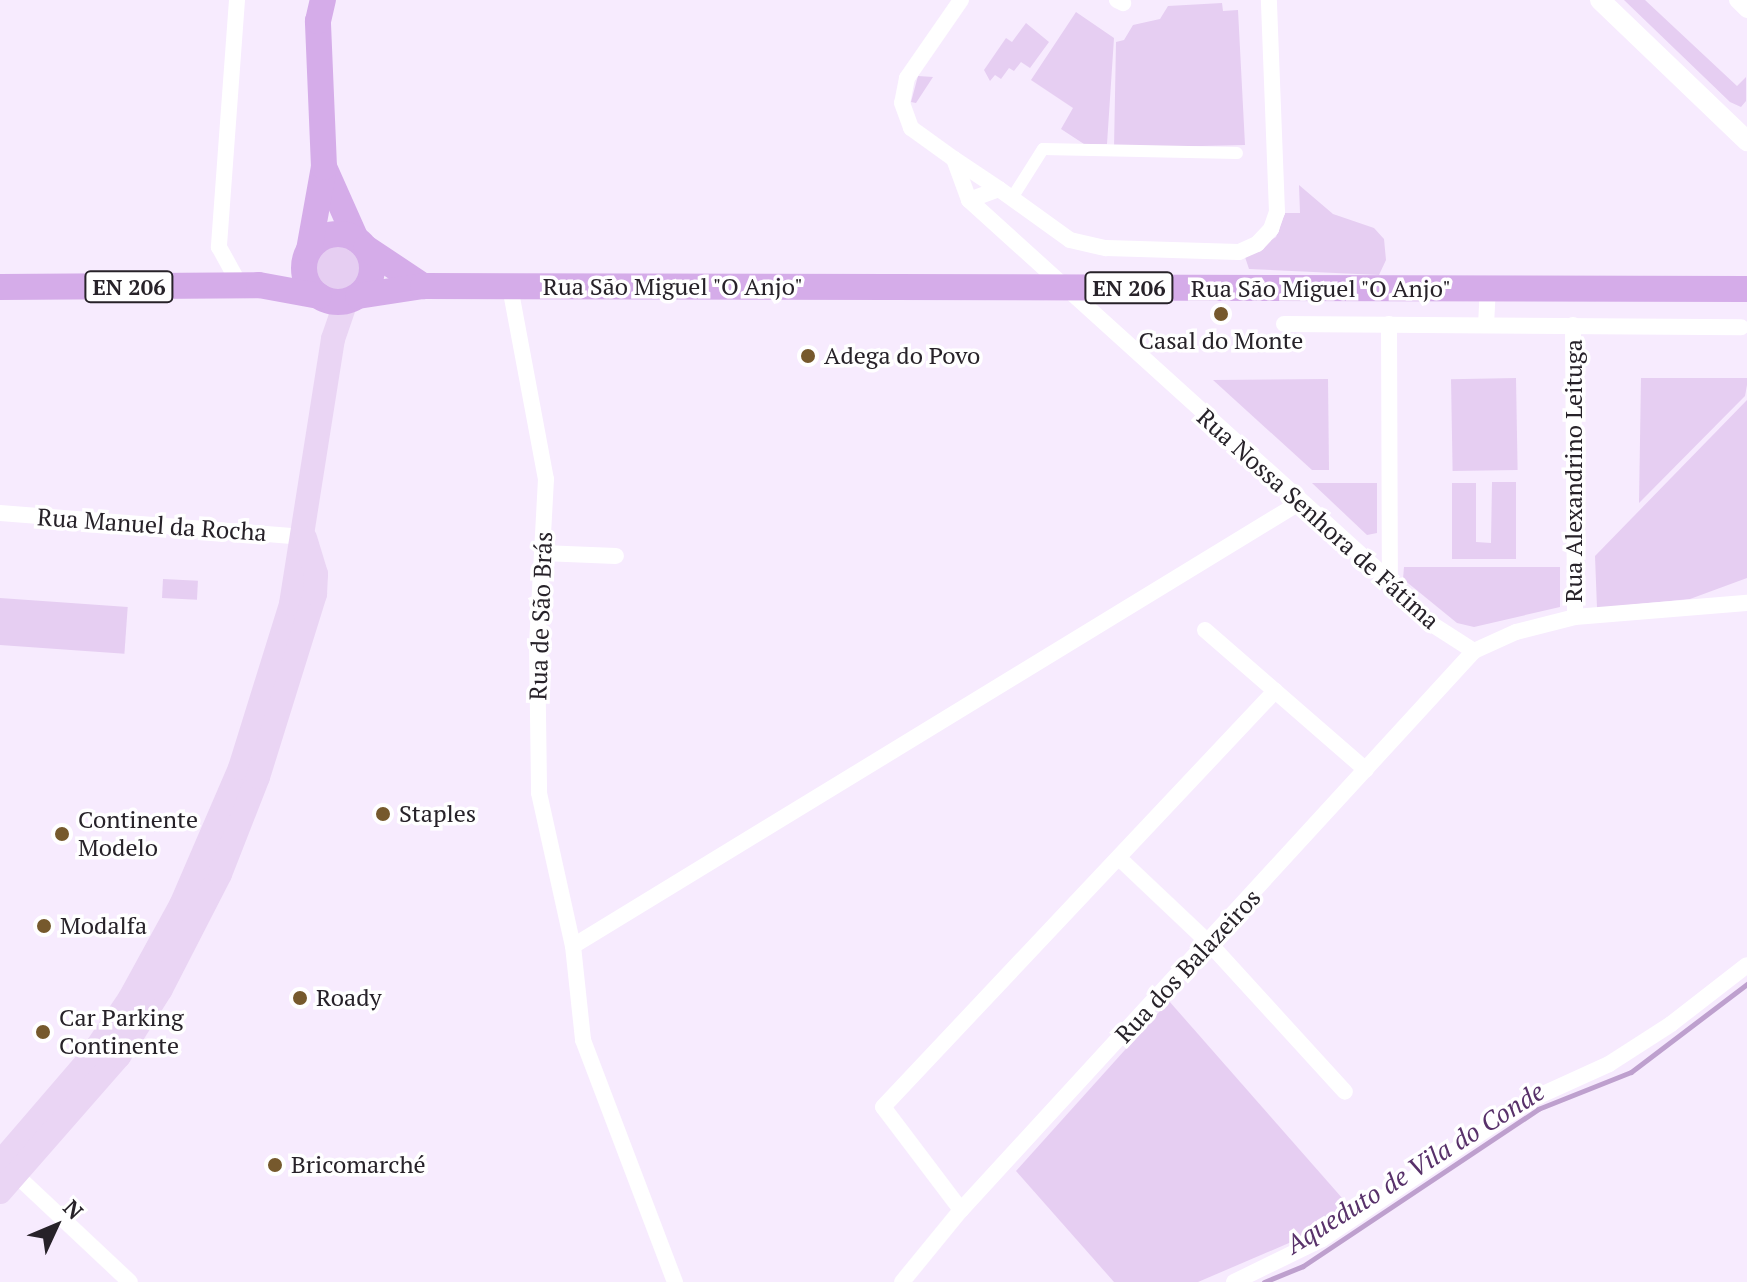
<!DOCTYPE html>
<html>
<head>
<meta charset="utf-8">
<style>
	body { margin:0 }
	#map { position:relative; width:1747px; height:1282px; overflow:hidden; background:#f7ebfe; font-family:"PT Serif",serif }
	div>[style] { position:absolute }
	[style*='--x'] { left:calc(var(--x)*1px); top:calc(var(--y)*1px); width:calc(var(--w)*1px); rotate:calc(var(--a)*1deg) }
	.green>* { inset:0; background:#e6cef2; transform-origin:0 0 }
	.round { border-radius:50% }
	.stream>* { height:5px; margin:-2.5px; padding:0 2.5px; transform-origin:2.5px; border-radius:2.5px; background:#bea0ce }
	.pedestrian>* { height:12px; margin:-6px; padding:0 6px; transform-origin:6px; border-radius:6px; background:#fff }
	.minor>* { height:16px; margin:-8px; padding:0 8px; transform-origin:8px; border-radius:8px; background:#fff }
	.tertiary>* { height:20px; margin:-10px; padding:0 10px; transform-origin:10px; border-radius:10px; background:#fff }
	.secondary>* { height:24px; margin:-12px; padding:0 12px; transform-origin:12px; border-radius:12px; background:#ead5f4 }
	.primary>* { height:26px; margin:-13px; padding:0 13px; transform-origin:13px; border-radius:13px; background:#d5ace9 }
	.primary>.ring { margin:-13px; padding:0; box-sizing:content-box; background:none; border:26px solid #d5ace9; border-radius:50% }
	.dots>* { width:22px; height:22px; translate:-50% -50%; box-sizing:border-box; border:4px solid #fff; border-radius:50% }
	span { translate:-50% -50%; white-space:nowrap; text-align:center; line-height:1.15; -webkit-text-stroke:7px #fff; paint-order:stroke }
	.shield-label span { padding:2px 6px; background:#fff; border:2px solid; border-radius:6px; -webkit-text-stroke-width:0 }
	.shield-label { font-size:22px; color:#272229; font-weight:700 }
	.street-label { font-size:24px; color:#272229 }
	.poi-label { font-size:24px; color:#272229 }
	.left { translate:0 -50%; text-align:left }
	.water-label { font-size:26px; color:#58316a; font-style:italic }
	.north { position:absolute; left:16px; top:1186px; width:80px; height:80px; -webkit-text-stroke:6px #fff; paint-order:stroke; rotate:46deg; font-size:22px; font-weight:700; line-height:32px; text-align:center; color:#272229 }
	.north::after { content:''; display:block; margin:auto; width:28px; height:36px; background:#272229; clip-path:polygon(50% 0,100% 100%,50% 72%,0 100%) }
</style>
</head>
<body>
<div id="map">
	<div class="green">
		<div style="clip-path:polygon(1624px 0,1645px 0,1737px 86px,1746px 77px,1746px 101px,1741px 107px,1730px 102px)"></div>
		<div style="clip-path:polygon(1222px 3px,1223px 11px,1238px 10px,1245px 145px,1114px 148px,1116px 42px,1124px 40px,1133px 25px,1160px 19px,1168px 6px)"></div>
		<div style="clip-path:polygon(1076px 12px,1114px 38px,1107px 144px,1084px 144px,1061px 129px,1073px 108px,1031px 80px)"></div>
		<div style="clip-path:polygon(1026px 23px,1049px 42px,1030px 68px,1021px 62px,1014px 71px,1009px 68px,1001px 79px,995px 75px,990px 81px,984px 70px,1006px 38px,1012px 42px)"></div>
		<div style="clip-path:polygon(918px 76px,933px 77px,916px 103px,911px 102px)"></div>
		<div style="clip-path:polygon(1299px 185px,1333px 214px,1374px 228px,1384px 239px,1386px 260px,1379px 275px,1249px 269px,1245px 257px,1276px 237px,1285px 213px,1300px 213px)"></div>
		<div class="round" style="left:312px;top:242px;width:52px;height:52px"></div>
		<div style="left:1516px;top:378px;width:92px;height:65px;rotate:89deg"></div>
		<div style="clip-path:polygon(1641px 378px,1747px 378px,1747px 385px,1745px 396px,1639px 503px)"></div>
		<div style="clip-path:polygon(1328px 379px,1329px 470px,1312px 470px,1213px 380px)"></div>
		<div style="clip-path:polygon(1747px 400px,1747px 578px,1690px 599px,1597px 608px,1595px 556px)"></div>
		<div style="clip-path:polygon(1492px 482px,1516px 482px,1516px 559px,1452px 559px,1452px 483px,1476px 483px,1476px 542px,1491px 543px)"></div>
		<div style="clip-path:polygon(1312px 483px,1377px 483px,1377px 533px,1367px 535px)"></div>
		<div style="clip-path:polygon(1404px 567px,1560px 567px,1560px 607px,1474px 627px,1457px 623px,1403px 579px)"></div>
		<div style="left:163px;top:579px;width:35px;height:19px;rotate:3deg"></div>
		<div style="left:0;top:598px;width:128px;height:47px;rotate:4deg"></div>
		<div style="clip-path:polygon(1169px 1001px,1350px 1207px,1289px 1243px,1198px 1282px,1114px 1282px,1016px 1171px)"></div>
	</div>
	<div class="stream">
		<div style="--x:1264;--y:1282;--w:42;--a:-22.3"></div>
		<div style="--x:1303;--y:1266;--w:283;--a:-33.7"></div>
		<div style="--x:1538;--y:1109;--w:100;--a:-21.7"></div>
		<div style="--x:1631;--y:1072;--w:146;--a:-37.2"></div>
	</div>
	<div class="pedestrian">
		<div style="--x:1012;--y:198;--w:58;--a:-57.7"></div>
		<div style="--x:1043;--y:149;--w:194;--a:1.2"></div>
	</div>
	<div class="minor">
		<div style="--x:237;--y:0;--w:248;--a:94.2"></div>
		<div style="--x:219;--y:247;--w:46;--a:61.2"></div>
		<div style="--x:961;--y:0;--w:95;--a:124.7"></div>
		<div style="--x:907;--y:78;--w:25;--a:101"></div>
		<div style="--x:902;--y:103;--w:27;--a:70"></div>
		<div style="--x:911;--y:128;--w:53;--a:35.8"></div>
		<div style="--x:954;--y:159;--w:44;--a:69.9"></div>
		<div style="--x:969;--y:200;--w:568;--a:42.14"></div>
		<div style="--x:1390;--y:581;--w:54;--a:47.2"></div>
		<div style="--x:1427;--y:621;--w:56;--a:32.6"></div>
		<div style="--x:1117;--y:0;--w:7;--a:27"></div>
		<div style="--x:1737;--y:0;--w:14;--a:45"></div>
		<div style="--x:954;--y:159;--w:54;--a:33.7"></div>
		<div style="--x:969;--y:200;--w:32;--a:-20"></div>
		<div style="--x:999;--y:189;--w:87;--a:35.7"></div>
		<div style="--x:1070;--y:240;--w:37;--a:13"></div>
		<div style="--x:1106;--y:248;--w:133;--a:1.7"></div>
		<div style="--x:1239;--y:252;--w:20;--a:-24"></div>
		<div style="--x:1257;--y:244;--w:21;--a:-47"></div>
		<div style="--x:1271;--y:229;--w:18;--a:-71"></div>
		<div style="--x:1277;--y:212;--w:212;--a:-92.2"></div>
		<div style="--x:510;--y:287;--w:195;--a:79.4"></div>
		<div style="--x:546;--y:479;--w:164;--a:93.1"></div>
		<div style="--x:537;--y:643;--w:150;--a:89.2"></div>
		<div style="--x:539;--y:793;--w:157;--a:77.5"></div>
		<div style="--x:573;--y:946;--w:95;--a:83.9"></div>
		<div style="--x:583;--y:1040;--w:259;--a:69.2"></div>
		<div style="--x:1284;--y:324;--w:457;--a:0.4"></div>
		<div style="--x:1389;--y:324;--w:257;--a:89.8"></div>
		<div style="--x:1486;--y:325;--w:36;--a:-87"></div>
		<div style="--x:1573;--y:325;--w:292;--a:89.6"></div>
		<div style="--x:0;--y:513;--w:305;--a:4.5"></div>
		<div style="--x:542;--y:553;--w:74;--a:2.3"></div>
		<div style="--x:1205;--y:630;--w:213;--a:41"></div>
		<div style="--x:1119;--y:858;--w:125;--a:43.4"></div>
		<div style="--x:1210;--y:944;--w:200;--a:47.6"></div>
		<div style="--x:573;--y:946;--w:850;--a:-31.39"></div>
		<div style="--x:16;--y:1175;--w:156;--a:43.2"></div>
		<div style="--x:961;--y:1210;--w:129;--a:-127.1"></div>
		<div style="--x:883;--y:1107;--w:572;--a:-46.7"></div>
		<div style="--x:902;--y:1282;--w:93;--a:-50.7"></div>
		<div style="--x:961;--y:1210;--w:759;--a:-47.46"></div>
		<div style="--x:1474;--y:651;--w:46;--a:-24.3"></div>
		<div style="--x:1516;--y:632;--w:61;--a:-14.3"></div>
		<div style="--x:1575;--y:617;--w:173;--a:-4.7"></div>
		<div style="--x:1234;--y:1282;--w:98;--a:-26"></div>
		<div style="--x:1322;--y:1239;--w:252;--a:-33.7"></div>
		<div style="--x:1532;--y:1099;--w:85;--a:-24.4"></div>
		<div style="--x:1609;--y:1064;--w:74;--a:-32.8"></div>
		<div style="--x:1671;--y:1024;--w:96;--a:-37.8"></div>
	</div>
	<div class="tertiary">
		<div style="--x:1600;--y:0;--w:204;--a:43.8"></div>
	</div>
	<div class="secondary">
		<div style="--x:0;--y:1163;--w:133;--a:-49.3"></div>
		<div style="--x:87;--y:1062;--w:77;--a:-56.1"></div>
		<div style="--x:130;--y:998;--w:106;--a:-61.3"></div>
		<div style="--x:181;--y:905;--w:149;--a:-66.7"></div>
		<div style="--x:240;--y:768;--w:172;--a:-72.7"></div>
		<div style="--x:291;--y:604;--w:268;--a:-81"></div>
		<div style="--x:333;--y:339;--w:39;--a:-71"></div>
		<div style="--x:0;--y:1192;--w:181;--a:-48.8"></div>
		<div style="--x:119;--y:1056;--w:79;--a:-57.9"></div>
		<div style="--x:161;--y:989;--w:129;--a:-62.8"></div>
		<div style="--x:220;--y:874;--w:104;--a:-68.6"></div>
		<div style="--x:258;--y:777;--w:192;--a:-72.7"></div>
		<div style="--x:315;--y:594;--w:20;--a:-87"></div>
		<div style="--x:316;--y:574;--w:37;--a:-107"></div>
	</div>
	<div class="primary">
		<div style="--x:324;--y:167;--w:79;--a:66"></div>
		<div class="ring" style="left:304px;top:234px;width:42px;height:42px"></div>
		<div style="--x:366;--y:248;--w:69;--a:33.7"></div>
		<div style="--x:309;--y:250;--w:84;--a:-79.8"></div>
		<div style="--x:324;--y:167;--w:146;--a:-92.4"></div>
		<div style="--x:318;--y:21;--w:22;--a:-77"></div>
		<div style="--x:0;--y:287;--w:259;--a:-0.4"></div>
		<div style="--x:259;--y:285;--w:61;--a:10.4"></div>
		<div style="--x:358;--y:296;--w:66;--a:-8.7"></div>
		<div style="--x:423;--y:286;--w:1324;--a:0.13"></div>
	</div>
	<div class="dots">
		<div style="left:1221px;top:314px;background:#76592d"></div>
		<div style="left:808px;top:356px;background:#76592d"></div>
		<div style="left:383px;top:814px;background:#76592d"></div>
		<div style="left:62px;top:834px;background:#76592d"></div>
		<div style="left:44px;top:926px;background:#76592d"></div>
		<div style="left:300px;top:998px;background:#76592d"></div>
		<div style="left:43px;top:1032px;background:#76592d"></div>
		<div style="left:275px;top:1165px;background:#76592d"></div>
	</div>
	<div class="shield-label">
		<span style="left:129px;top:287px">EN 206</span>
		<span style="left:1129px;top:288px">EN 206</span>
	</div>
	<div class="street-label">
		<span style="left:673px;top:287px">Rua São Miguel "O Anjo"</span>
		<span style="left:1321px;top:289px">Rua São Miguel "O Anjo"</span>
		<span style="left:1574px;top:471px;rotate:-90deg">Rua Alexandrino Leituga</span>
		<span style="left:1318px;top:519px;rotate:42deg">Rua Nossa Senhora de Fátima</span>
		<span style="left:152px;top:525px;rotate:4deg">Rua Manuel da Rocha</span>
		<span style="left:541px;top:616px;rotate:-88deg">Rua de São Brás</span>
		<span style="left:1188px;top:966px;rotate:-47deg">Rua dos Balazeiros</span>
	</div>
	<div class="poi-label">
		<span style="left:1221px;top:341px">Casal do Monte</span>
		<span class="left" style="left:824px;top:356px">Adega do Povo</span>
		<span class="left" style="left:399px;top:814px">Staples</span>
		<span class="left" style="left:78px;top:834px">Continente<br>Modelo</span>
		<span class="left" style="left:60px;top:926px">Modalfa</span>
		<span class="left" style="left:316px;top:998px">Roady</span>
		<span class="left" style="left:59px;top:1032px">Car Parking<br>Continente</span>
		<span class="left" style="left:291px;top:1165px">Bricomarché</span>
	</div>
	<div class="water-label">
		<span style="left:1415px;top:1168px;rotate:-32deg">Aqueduto de Vila do Conde</span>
	</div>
	<div class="north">N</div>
</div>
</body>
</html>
